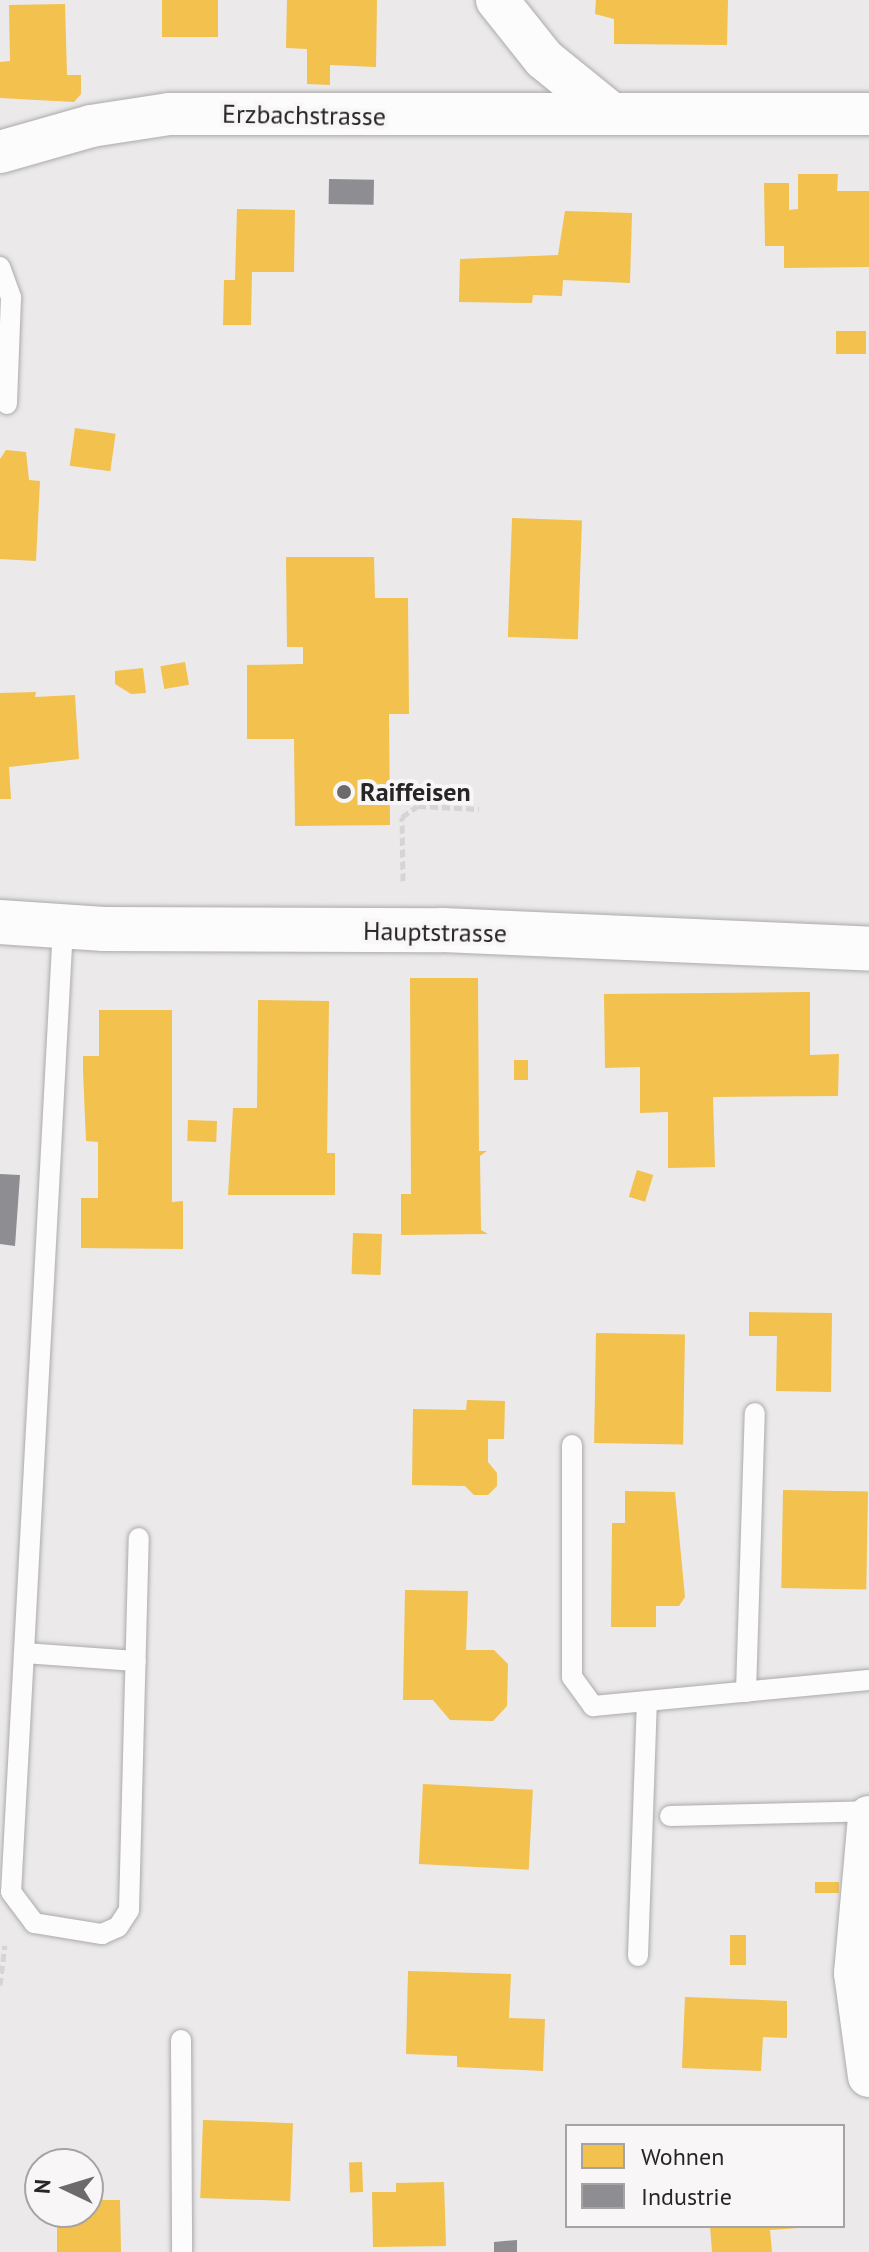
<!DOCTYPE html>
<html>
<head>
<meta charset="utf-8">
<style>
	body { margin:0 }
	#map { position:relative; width:869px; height:2252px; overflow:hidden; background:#ebe9ea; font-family:"PT Sans",sans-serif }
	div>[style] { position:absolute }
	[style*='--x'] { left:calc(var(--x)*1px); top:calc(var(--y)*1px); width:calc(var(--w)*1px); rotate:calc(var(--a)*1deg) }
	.homes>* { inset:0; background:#f2c14e; transform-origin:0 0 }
	.industry>* { inset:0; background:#8d8d92; transform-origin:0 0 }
	.path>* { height:5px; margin-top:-2.5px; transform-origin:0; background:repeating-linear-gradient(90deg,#d6d5d6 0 8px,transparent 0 12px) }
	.roads { filter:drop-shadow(0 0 2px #acabac) drop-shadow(0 0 2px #acabac) }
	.lane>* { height:20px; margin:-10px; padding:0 10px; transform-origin:10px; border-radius:10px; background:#fcfcfc }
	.street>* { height:42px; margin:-21px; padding:0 21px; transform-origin:21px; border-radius:21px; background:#fcfcfc }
	.secondary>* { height:44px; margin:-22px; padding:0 22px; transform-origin:22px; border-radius:22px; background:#fcfcfc }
	.dots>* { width:22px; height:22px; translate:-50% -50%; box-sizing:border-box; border:4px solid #f9f6f8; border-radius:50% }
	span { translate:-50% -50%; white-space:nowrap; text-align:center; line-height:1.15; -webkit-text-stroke:8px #f9f6f8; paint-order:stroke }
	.street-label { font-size:26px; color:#272627 }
	.poi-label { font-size:26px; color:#272627; font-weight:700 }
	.left { translate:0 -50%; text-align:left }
	.legend { position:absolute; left:565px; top:2124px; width:280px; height:104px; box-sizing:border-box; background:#f9f6f8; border:2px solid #a5a3a4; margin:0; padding:10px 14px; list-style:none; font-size:24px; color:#272627 }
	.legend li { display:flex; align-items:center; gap:16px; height:40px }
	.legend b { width:40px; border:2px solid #a5a3a4 }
	.north { position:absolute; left:24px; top:2148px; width:80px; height:80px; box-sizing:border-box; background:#f9f6f8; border:2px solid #a5a3a4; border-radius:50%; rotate:274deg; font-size:22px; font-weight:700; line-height:32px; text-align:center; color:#272627 }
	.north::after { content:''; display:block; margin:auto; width:28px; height:36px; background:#6c6a6b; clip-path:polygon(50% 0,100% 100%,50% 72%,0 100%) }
</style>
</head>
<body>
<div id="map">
	<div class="homes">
		<div style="left:162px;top:0;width:56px;height:37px"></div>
		<div style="clip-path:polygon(287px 0,377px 0,376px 67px,330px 65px,330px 85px,307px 84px,307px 49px,286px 48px)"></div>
		<div style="clip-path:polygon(596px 0,728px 0,727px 45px,614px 44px,614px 19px,595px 14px)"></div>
		<div style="clip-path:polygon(65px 4px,67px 75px,81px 75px,81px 94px,74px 102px,0 98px,0 62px,10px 61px,9px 5px)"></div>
		<div style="clip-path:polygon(798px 174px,838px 174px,837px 191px,869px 191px,869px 267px,784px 268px,784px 246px,765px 246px,764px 183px,789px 183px,789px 210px,798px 209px)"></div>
		<div style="clip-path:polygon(237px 209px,295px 210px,294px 272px,252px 272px,251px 325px,223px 325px,224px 280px,235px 280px)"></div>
		<div style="clip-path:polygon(565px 211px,632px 213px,630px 283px,563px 280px,562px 296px,533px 295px,532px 303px,459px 302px,460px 259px,558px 255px)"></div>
		<div style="left:836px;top:331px;width:30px;height:23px"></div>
		<div style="left:75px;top:428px;width:41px;height:38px;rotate:8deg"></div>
		<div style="clip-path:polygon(6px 450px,26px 452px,29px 480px,40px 481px,36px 561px,0 559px,0 459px)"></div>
		<div style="left:512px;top:518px;width:70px;height:119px;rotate:2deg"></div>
		<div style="clip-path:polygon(286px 557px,374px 557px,375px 598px,408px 598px,409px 714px,389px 714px,390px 825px,295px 826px,294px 739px,247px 739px,247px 665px,303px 664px,303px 647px,287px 647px)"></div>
		<div style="left:185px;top:662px;width:23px;height:25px;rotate:80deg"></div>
		<div style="clip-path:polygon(143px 668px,146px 693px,131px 694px,115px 684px,115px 671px)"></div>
		<div style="clip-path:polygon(36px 692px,35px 697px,75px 695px,79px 759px,9px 767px,11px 799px,0 799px,0 693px)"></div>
		<div style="clip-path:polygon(410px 978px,478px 978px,479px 1151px,487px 1151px,480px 1156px,481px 1230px,488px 1234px,401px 1235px,401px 1194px,411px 1194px)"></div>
		<div style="clip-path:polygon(810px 992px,810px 1055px,839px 1054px,838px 1096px,713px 1097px,715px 1167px,668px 1168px,668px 1112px,640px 1113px,640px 1067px,605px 1068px,604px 994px)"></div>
		<div style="clip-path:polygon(258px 1000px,329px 1001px,327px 1153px,335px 1153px,335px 1195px,228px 1195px,233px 1108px,257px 1108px)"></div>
		<div style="clip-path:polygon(99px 1010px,172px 1010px,172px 1202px,183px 1201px,183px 1249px,81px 1248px,81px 1198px,98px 1198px,98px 1142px,86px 1141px,83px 1071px,83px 1056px,99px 1056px)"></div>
		<div style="left:514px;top:1060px;width:14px;height:20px"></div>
		<div style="left:188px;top:1120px;width:29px;height:21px;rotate:2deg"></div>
		<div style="left:637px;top:1170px;width:17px;height:28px;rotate:17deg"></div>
		<div style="left:353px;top:1233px;width:29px;height:41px;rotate:2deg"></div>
		<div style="clip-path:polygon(749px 1312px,832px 1313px,831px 1392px,776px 1391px,777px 1336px,749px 1336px)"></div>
		<div style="left:596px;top:1333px;width:89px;height:110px;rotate:1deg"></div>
		<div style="clip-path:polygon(467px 1400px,505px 1401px,504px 1439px,488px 1439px,488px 1462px,497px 1473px,497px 1486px,488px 1495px,474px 1495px,465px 1486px,412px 1485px,413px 1409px,466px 1410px)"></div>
		<div style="left:783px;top:1490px;width:85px;height:98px;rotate:1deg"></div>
		<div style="clip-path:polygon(625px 1491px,675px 1492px,685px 1597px,679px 1606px,656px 1606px,656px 1627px,611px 1627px,612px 1523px,625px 1523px)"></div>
		<div style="clip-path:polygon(405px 1590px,468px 1591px,466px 1650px,494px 1650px,508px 1664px,507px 1706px,493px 1721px,450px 1720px,433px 1700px,403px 1700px)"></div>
		<div style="left:423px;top:1784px;width:110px;height:80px;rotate:3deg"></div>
		<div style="left:815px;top:1882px;width:24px;height:11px"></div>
		<div style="left:730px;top:1935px;width:16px;height:30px"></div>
		<div style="clip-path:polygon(408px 1971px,511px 1974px,509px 2018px,545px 2019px,543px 2071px,457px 2067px,457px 2056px,406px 2054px)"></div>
		<div style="clip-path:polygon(685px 1997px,787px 2001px,787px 2038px,763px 2037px,761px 2071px,682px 2068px)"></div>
		<div style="left:203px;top:2120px;width:90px;height:78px;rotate:2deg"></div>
		<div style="left:362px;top:2162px;width:30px;height:13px;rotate:88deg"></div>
		<div style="left:26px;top:2178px;width:14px;height:12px"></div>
		<div style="clip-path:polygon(444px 2182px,446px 2246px,373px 2247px,372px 2192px,396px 2192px,396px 2183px)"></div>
		<div style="clip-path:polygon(88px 2200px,120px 2200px,121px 2252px,57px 2252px,57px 2212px,88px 2212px)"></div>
		<div style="clip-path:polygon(710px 2226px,798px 2226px,799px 2228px,770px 2230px,772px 2252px,712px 2252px)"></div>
	</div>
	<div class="industry">
		<div style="left:329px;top:179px;width:45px;height:25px;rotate:1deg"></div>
		<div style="clip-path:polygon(0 1174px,20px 1175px,15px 1246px,0 1244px)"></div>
		<div style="clip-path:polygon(517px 2240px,517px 2252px,494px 2252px,494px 2242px)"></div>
	</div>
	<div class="path">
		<div style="--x:403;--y:881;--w:64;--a:-90.9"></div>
		<div style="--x:402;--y:817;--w:19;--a:-35"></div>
		<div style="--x:418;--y:806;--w:61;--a:2.8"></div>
		<div style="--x:0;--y:1985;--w:40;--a:-82.9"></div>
	</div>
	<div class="roads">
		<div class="lane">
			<div style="--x:0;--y:267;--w:33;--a:70"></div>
			<div style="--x:11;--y:298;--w:106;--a:92.2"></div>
			<div style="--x:63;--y:927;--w:966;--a:93.08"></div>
			<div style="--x:11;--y:1892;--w:39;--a:53"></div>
			<div style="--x:34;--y:1923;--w:69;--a:9.2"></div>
			<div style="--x:102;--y:1934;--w:17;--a:-24"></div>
			<div style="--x:118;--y:1927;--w:20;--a:-57"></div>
			<div style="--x:129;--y:1910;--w:372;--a:-88.5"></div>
			<div style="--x:572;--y:1445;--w:232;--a:90"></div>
			<div style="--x:572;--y:1677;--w:36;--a:54"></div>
			<div style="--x:593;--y:1706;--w:277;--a:-5.4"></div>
			<div style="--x:24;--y:1653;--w:112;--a:4.1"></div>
			<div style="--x:746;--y:1692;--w:279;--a:-88.2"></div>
			<div style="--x:670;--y:1816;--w:199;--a:-1.4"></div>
			<div style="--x:638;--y:1956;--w:255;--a:-88"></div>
			<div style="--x:181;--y:2040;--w:212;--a:89.7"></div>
		</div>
		<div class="street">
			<div style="--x:497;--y:0;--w:75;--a:51.5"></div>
			<div style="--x:544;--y:59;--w:87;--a:39"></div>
			<div style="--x:0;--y:152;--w:95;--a:-15.9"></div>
			<div style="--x:91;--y:126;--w:79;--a:-8.7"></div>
			<div style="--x:169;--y:114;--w:700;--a:0"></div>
			<div style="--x:869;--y:1817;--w:157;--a:95.1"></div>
			<div style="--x:855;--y:1973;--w:104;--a:82.3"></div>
		</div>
		<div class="secondary">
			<div style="--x:0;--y:922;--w:104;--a:3.9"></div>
			<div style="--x:104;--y:929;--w:338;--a:0.2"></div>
			<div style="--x:442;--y:930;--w:427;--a:2.5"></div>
		</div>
	</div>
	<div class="dots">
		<div style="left:344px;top:792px;background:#6c6a6b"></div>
	</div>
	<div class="street-label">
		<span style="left:304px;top:115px;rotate:1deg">Erzbachstrasse</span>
		<span style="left:435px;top:932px;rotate:1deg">Hauptstrasse</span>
	</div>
	<div class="poi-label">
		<span class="left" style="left:360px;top:792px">Raiffeisen</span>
	</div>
	<ul class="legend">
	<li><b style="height:22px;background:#f2c14e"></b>Wohnen</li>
	<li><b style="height:22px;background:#8d8d92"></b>Industrie</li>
	</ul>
	<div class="north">N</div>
</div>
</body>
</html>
